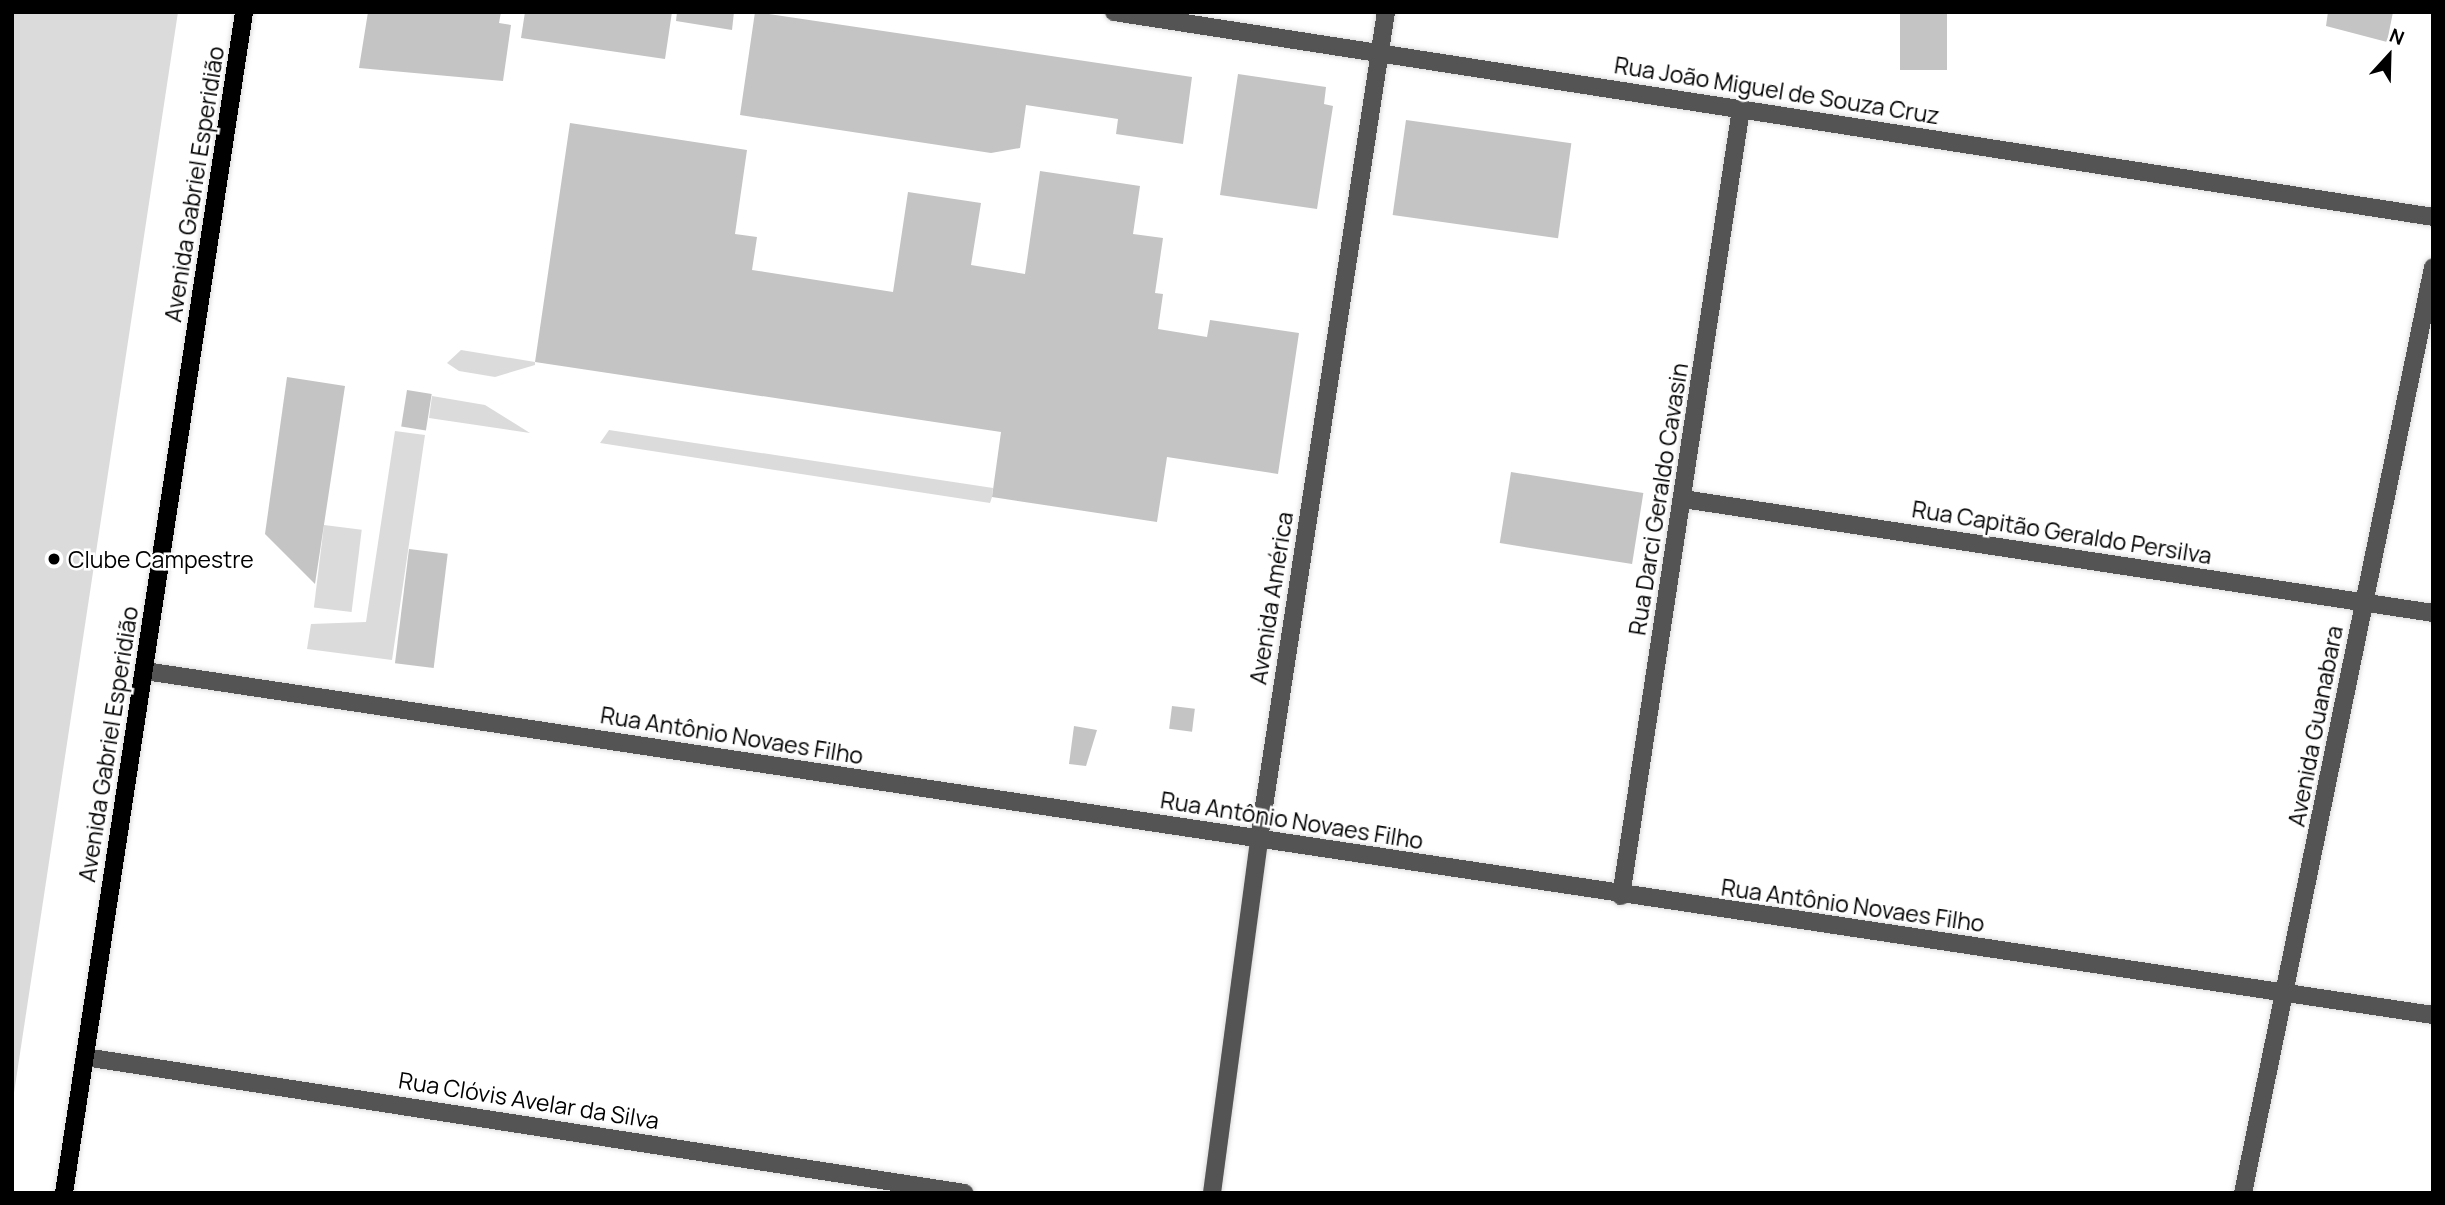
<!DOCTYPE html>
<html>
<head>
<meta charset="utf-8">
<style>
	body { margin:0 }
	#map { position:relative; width:2445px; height:1205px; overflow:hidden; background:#fff; font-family:Manrope,sans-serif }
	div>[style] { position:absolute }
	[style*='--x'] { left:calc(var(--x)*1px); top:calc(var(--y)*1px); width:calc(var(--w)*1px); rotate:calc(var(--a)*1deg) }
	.green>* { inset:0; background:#dbdbdb; transform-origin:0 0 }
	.building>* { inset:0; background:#c4c4c4; transform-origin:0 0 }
	.roads { filter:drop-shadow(0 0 2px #dbdbdb) drop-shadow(0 0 2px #dbdbdb) }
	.minor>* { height:18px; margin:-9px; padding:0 9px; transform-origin:9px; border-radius:9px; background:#545454 }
	.major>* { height:18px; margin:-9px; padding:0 9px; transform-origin:9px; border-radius:9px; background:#000 }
	.dots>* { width:19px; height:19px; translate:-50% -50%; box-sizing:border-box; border:4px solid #fff; border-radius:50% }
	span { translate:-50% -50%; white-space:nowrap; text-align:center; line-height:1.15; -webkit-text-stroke:5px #fff; paint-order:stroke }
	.street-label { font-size:23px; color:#000 }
	.poi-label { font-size:23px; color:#000 }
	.left { translate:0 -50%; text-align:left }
	.frame { position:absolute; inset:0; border:14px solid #000; pointer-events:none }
	.north { position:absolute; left:2354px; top:21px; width:70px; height:70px; -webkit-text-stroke:5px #fff; paint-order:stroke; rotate:22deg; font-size:19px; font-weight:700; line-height:28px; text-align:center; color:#000 }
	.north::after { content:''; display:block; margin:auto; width:24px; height:32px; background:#000; clip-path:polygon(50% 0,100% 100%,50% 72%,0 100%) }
</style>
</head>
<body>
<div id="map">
	<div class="green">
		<div style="clip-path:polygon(12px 12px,178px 12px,12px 1106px)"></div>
		<div style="clip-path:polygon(461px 350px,535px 362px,535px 365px,495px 377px,459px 371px,447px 363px)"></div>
		<div style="clip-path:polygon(432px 396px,485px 405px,530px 433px,429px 418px)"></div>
		<div style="clip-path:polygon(609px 430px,993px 488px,992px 497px,990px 503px,600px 443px)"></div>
		<div style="clip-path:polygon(395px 431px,425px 435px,392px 660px,307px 649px,311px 624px,366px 622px)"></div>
		<div style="left:324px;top:525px;width:38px;height:83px;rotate:7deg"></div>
	</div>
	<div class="building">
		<div style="clip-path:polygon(368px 12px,501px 12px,499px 23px,511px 25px,503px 81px,359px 68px)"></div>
		<div style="clip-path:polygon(525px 12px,672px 12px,665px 59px,521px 38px)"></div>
		<div style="clip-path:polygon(677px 12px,734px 12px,732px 30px,676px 21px)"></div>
		<div style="clip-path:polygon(755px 12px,1192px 77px,1183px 144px,1116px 134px,1118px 119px,1026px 105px,1020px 148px,991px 153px,740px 115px)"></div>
		<div style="left:1900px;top:12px;width:47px;height:58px"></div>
		<div style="clip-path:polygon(2328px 12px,2393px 12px,2387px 42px,2326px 26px)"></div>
		<div style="clip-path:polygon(1238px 74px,1326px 87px,1324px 104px,1333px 106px,1317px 209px,1220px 195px)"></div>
		<div style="left:1406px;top:120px;width:167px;height:96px;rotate:8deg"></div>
		<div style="clip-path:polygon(570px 123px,747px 150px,735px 234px,757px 237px,752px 270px,893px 292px,908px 192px,981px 203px,971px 265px,1025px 274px,1040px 171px,1140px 186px,1133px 234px,1163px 238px,1155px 293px,1163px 294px,1158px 329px,1207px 337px,1210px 320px,1299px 333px,1278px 474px,1167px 457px,1157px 522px,992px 497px,1001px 432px,535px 362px)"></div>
		<div style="clip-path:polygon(287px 377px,345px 386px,315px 584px,265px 534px)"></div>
		<div style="left:407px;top:390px;width:25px;height:37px;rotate:9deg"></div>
		<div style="left:1511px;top:472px;width:134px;height:72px;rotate:9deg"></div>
		<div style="left:409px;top:549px;width:39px;height:115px;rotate:7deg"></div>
		<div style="left:1172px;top:706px;width:23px;height:23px;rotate:7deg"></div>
		<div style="clip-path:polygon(1074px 726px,1097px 730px,1086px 766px,1069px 764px)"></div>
	</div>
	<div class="roads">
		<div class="minor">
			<div style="--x:1114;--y:12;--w:1335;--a:8.83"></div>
			<div style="--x:1683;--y:499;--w:759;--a:8.64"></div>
			<div style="--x:145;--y:671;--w:2314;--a:8.55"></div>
			<div style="--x:1621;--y:896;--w:796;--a:-81.33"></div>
			<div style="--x:85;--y:1057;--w:890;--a:8.79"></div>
			<div style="--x:1212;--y:1193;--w:357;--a:-82.4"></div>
			<div style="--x:1259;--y:839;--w:837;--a:-81.27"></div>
			<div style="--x:2243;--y:1193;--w:945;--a:-78.4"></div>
		</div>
		<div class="major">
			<div style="--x:64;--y:1193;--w:1195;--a:-81.33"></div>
		</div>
	</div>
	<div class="dots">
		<div style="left:54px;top:559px;background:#000"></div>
	</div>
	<div class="street-label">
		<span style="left:1777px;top:90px;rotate:9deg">Rua João Miguel de Souza Cruz</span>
		<span style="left:194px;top:184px;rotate:-81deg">Avenida Gabriel Esperidião</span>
		<span style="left:1658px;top:499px;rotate:-81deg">Rua Darci Geraldo Cavasin</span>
		<span style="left:2062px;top:532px;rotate:9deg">Rua Capitão Geraldo Persilva</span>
		<span style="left:1271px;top:598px;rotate:-81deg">Avenida América</span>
		<span style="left:2315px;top:726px;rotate:-79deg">Avenida Guanabara</span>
		<span style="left:732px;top:735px;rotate:9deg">Rua Antônio Novaes Filho</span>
		<span style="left:108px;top:744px;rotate:-81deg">Avenida Gabriel Esperidião</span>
		<span style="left:1292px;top:820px;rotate:9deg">Rua Antônio Novaes Filho</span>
		<span style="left:1853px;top:905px;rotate:8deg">Rua Antônio Novaes Filho</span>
		<span style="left:529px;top:1100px;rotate:9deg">Rua Clóvis Avelar da Silva</span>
	</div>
	<div class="poi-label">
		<span class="left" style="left:68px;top:559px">Clube Campestre</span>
	</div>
	<div class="frame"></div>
	<div class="north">N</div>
</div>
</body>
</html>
